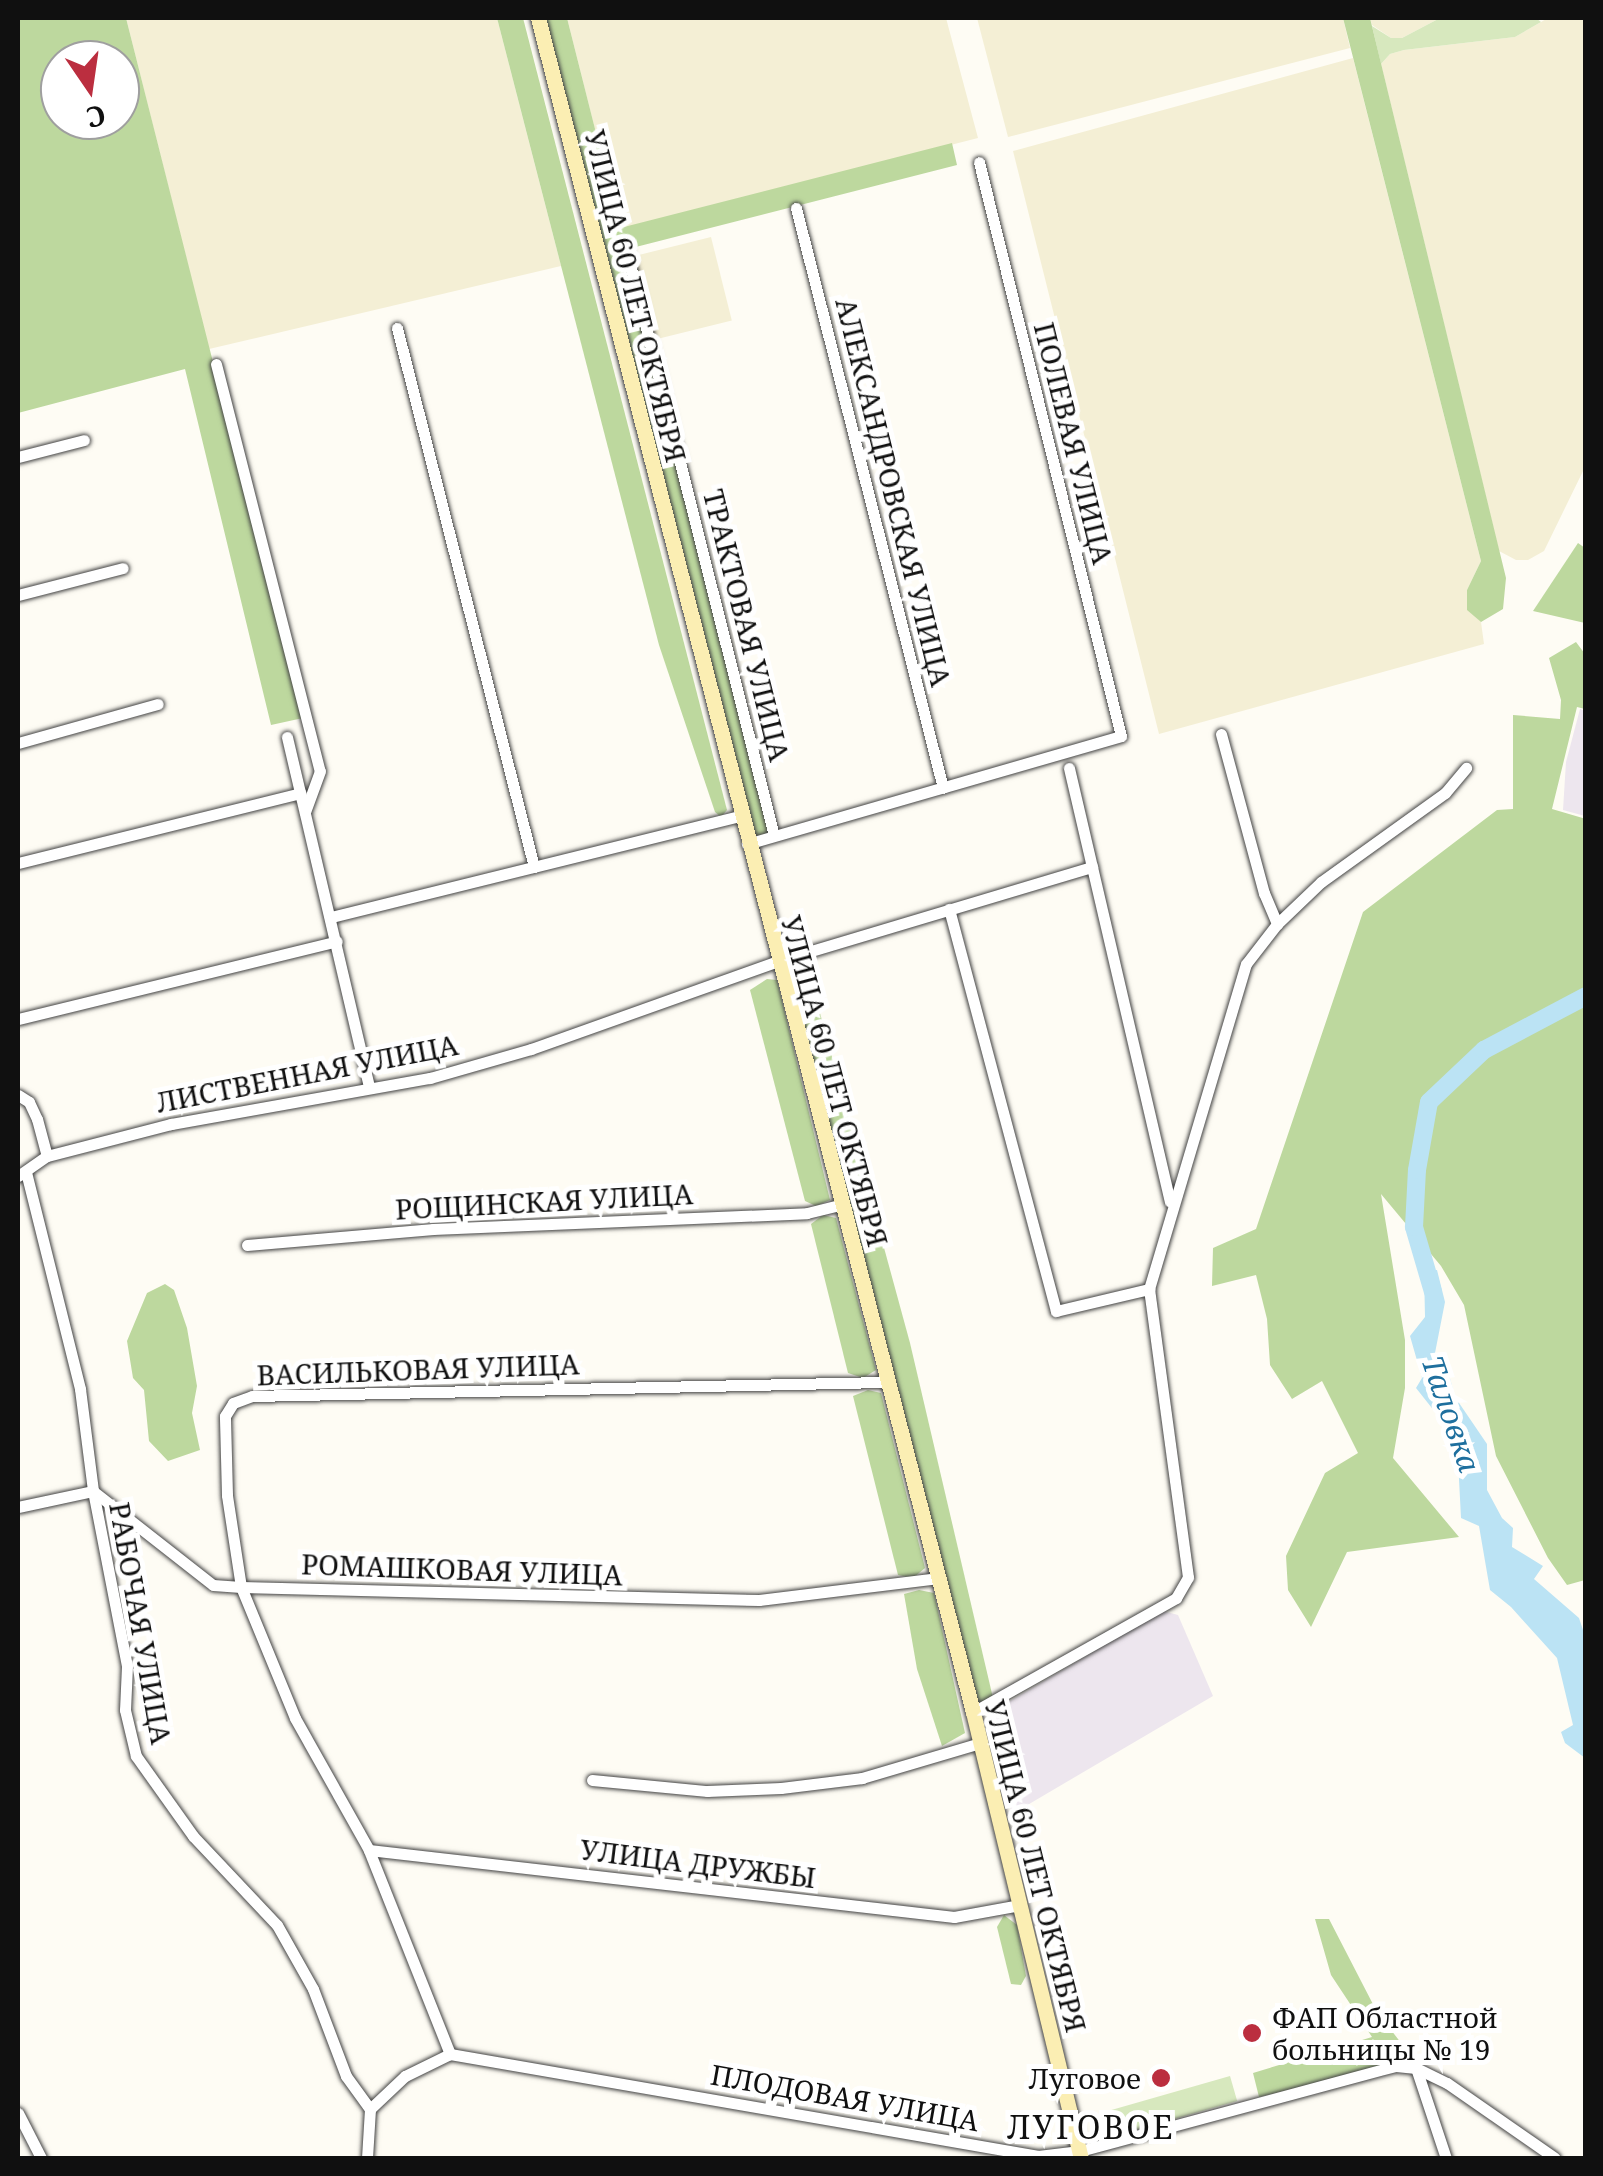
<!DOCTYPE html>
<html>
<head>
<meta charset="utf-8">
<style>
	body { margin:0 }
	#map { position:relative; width:1603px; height:2176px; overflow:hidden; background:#fefcf4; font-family:"Noto Serif",serif }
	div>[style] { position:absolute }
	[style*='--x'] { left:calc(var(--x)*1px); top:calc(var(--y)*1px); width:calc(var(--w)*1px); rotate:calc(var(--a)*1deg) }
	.industrial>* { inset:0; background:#ede6ee }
	.farmland>* { inset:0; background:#f4efd5; transform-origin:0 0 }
	.green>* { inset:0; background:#d7e8be; transform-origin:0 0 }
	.forest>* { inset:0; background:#bdd89e }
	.water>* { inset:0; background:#bbe3f4 }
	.river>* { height:18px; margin:-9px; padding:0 9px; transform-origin:9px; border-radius:9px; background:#bbe3f4 }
	.roads { filter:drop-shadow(0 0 2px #434343) drop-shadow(0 0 2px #434343) }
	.street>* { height:11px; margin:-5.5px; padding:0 5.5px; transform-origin:5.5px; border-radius:5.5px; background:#fff }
	.secondary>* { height:15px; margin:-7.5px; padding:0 7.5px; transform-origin:7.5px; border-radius:7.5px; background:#fbeeb3 }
	.dots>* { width:28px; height:28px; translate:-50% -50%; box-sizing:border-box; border:5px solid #fff; border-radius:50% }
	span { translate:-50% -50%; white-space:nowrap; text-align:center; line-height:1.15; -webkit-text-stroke:10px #fff; paint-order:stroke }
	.street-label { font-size:28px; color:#101010 }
	.poi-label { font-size:28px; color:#101010 }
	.left { translate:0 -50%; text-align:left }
	.right { translate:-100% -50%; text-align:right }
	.water-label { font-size:30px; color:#1e6f9e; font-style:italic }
	.quarter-label { font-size:32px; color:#101010; letter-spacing:2.5px }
	.frame { position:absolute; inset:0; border:20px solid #101010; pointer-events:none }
	.north { position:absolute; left:40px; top:40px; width:100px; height:100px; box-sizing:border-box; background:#fff; border:2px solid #9f9f9f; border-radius:50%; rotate:167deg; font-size:28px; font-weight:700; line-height:40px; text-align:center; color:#101010 }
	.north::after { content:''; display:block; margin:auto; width:35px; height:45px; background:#bb2e3f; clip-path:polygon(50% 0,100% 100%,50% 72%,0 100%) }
</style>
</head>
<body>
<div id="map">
	<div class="industrial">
		<div style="clip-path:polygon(1580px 709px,1585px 711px,1585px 816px,1563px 810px,1566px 762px)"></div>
		<div style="clip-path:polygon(1163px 1611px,1178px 1615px,1213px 1696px,1012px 1814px,988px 1714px)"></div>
	</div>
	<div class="farmland">
		<div style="clip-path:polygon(126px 18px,497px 18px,561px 266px,209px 349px)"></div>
		<div style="clip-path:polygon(567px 18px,946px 18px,978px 138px,620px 229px)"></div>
		<div style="clip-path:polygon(977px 18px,1343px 18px,1350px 48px,1008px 137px)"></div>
		<div style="clip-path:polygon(1370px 18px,1440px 18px,1402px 38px,1391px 38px,1372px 25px)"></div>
		<div style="clip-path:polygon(1548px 18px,1585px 18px,1585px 467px,1544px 551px,1528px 560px,1516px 560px,1499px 551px,1381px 64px,1390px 54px,1404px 50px,1515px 37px)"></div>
		<div style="clip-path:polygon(1353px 58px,1481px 561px,1467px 590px,1467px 609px,1481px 622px,1484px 644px,1159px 734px,1013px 151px)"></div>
		<div style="left:711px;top:237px;width:86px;height:79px;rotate:76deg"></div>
	</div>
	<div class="green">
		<div style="clip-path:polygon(1440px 18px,1536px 18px,1541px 22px,1515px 37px,1404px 50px,1390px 54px,1381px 64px,1372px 26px,1391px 38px,1402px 38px)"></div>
		<div style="left:1230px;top:2076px;width:26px;height:127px;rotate:74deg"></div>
	</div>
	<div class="forest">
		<div style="clip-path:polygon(evenodd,18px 18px,126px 18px,303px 718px,271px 725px,185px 369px,18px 413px,18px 18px,60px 60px,120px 60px,120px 120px,60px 120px,60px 60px)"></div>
		<div style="clip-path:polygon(497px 18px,523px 18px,727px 810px,721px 817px,715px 812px,659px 645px)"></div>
		<div style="clip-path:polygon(544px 18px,567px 18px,620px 228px,952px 143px,957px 165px,624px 250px,770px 835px,752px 836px)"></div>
		<div style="clip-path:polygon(1343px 18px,1370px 18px,1506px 578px,1503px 609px,1481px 622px,1467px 610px,1467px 590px,1481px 561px)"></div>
		<div style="clip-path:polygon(1578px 543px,1585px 548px,1585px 623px,1533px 611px)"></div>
		<div style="clip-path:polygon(1576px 642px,1585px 654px,1585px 709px,1577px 707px,1552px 809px,1586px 819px,1585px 1580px,1567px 1585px,1548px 1558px,1496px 1456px,1464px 1305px,1441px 1266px,1381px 1194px,1405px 1340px,1405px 1388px,1393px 1458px,1459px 1537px,1347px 1552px,1311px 1627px,1288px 1590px,1286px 1556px,1325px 1473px,1358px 1453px,1322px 1381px,1292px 1399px,1270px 1365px,1267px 1319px,1256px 1275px,1212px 1286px,1213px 1248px,1256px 1229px,1363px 912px,1497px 810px,1513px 809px,1513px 715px,1560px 719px,1561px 700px,1549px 658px)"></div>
		<div style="clip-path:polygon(767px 979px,777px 980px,830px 1200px,816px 1206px,805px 1201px,750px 990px)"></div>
		<div style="clip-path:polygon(800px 979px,811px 980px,910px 1343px,993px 1698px,979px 1705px,793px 988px)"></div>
		<div style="clip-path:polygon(823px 1215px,836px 1218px,876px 1370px,863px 1378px,848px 1373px,811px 1224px)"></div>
		<div style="clip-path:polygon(165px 1284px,174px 1290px,187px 1328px,197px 1386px,192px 1413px,200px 1450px,168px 1461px,149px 1441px,144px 1390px,133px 1378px,127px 1341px,147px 1293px)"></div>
		<div style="clip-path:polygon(868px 1390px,881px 1393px,925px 1568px,913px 1578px,898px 1575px,853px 1396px)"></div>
		<div style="clip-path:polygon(919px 1590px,934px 1593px,965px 1733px,942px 1746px,917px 1669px,904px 1594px)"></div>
		<div style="clip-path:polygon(1004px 1915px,1017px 1925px,1026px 1976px,1021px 1985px,1011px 1984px,997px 1927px)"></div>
		<div style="clip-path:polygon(1315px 1919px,1329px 1919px,1377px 2012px,1405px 2048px,1389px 2066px,1259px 2097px,1253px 2073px,1372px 2037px,1331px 1975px)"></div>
	</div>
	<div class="water">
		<div style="clip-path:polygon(1437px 1270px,1445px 1302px,1435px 1353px,1448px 1371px,1455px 1397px,1487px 1444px,1487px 1490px,1502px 1518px,1513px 1528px,1512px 1547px,1543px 1566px,1534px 1579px,1579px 1618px,1585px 1636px,1585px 1758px,1565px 1743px,1561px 1732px,1573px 1725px,1557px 1658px,1511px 1607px,1490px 1590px,1479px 1526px,1461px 1518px,1458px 1460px,1439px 1417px,1416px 1388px,1422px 1378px,1410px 1336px,1425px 1317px,1424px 1271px)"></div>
	</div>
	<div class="river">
		<div style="--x:1433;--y:1292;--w:68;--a:-106.3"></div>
		<div style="--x:1414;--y:1227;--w:57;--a:-87"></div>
		<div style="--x:1417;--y:1170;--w:69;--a:-80"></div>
		<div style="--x:1429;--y:1102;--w:76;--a:-43.4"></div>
		<div style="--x:1484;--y:1050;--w:115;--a:-27.9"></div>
	</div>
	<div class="roads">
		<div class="street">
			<div style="--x:796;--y:208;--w:598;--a:75.78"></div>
			<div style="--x:627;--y:252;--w:602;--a:75.87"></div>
			<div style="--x:397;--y:328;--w:556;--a:75.74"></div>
			<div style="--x:216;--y:364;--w:420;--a:75.7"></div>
			<div style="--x:320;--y:771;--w:44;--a:110.1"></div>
			<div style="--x:18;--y:457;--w:68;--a:-14.4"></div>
			<div style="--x:18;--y:595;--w:108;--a:-14.4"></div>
			<div style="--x:1221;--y:734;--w:165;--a:74.9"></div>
			<div style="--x:1264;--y:893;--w:34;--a:67"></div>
			<div style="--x:287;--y:737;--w:359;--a:76.8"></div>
			<div style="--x:18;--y:743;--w:145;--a:-15.6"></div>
			<div style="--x:1069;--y:768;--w:445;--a:76.9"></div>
			<div style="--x:747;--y:844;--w:389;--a:-16.1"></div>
			<div style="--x:1121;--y:736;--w:591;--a:-103.9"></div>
			<div style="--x:18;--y:863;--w:291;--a:-13.9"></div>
			<div style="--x:949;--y:909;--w:416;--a:75.1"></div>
			<div style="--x:1056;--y:1311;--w:96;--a:-13.3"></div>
			<div style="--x:331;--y:917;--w:421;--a:-13.9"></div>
			<div style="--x:18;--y:1019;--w:328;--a:-13.7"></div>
			<div style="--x:18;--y:1095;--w:13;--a:32"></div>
			<div style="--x:29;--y:1102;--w:19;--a:65"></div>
			<div style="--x:37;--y:1119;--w:38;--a:75"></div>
			<div style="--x:26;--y:1172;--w:224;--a:76"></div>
			<div style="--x:80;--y:1389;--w:103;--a:82.7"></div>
			<div style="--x:93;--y:1491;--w:178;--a:79"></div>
			<div style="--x:127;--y:1666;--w:44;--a:92.6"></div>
			<div style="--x:125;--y:1710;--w:47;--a:76.6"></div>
			<div style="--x:136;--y:1756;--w:98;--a:54.5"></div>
			<div style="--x:193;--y:1836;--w:122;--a:46.7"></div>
			<div style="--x:277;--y:1925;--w:73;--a:60.6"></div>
			<div style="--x:313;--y:1989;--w:93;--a:69.2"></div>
			<div style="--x:346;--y:2076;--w:41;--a:54"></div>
			<div style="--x:18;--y:1176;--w:35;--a:-35"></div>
			<div style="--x:47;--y:1156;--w:128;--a:-14.5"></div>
			<div style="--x:171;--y:1124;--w:263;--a:-10.1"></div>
			<div style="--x:430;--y:1078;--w:105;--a:-16"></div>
			<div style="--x:531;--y:1049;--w:262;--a:-19.6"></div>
			<div style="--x:778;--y:961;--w:328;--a:-16.7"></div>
			<div style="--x:247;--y:1245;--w:187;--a:-4.9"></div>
			<div style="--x:433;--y:1229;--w:374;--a:-2.4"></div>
			<div style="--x:807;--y:1213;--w:36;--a:-14"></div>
			<div style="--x:18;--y:1507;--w:77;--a:-12"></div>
			<div style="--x:93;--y:1491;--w:152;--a:38.1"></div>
			<div style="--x:213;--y:1585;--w:28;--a:4"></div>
			<div style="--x:241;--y:1587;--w:518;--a:1.44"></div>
			<div style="--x:759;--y:1600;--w:179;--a:-7"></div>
			<div style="--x:973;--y:1712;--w:233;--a:-29.3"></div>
			<div style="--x:1176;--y:1598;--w:24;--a:-60"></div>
			<div style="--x:1188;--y:1577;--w:291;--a:-97.7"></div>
			<div style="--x:1149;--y:1289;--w:339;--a:-73.4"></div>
			<div style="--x:1246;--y:964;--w:51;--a:-52.2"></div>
			<div style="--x:1277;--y:924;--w:61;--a:-43.7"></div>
			<div style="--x:1321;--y:882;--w:153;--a:-35.7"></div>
			<div style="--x:1445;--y:793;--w:33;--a:-50"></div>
			<div style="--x:592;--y:1780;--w:116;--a:5.5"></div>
			<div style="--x:707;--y:1791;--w:74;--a:-2.3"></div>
			<div style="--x:781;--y:1788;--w:82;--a:-7"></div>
			<div style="--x:862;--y:1778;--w:123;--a:-16.5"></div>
			<div style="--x:369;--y:1850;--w:589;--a:6.53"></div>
			<div style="--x:954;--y:1917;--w:67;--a:-10.3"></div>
			<div style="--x:450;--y:2054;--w:219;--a:-111.7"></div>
			<div style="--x:369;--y:1850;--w:151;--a:-119.3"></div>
			<div style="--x:295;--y:1718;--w:142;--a:-112.4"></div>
			<div style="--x:241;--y:1587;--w:93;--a:-98.7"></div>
			<div style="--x:227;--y:1495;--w:79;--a:-91.5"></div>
			<div style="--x:225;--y:1416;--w:15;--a:-58"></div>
			<div style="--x:233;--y:1403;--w:20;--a:-20"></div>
			<div style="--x:252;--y:1396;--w:634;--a:-1.27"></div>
			<div style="--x:450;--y:2054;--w:597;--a:9.84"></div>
			<div style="--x:1038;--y:2156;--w:42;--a:-6.8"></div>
			<div style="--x:1080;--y:2151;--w:327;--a:-15.1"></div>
			<div style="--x:1396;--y:2066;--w:20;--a:6"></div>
			<div style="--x:1416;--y:2068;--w:34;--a:26"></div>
			<div style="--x:1447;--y:2083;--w:131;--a:34.8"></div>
			<div style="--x:1416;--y:2068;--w:95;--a:71.6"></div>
			<div style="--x:18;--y:2113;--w:51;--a:62.9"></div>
			<div style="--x:367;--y:2158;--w:49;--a:-86.5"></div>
			<div style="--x:370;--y:2109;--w:48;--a:-43.3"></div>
			<div style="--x:405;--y:2076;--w:50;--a:-26.1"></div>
		</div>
		<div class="secondary">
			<div style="--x:538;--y:18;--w:1749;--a:75.6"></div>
			<div style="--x:973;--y:1712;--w:459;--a:76.4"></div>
		</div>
	</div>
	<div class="dots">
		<div style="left:1252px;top:2033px;background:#bb2e3f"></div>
		<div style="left:1161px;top:2078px;background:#bb2e3f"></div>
	</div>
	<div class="street-label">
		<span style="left:636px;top:296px;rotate:76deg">УЛИЦА 60 ЛЕТ ОКТЯБРЯ</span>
		<span style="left:1074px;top:443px;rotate:76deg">ПОЛЕВАЯ УЛИЦА</span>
		<span style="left:894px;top:492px;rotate:76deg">АЛЕКСАНДРОВСКАЯ УЛИЦА</span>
		<span style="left:747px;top:625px;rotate:76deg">ТРАКТОВАЯ УЛИЦА</span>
		<span style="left:307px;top:1073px;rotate:-11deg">ЛИСТВЕННАЯ УЛИЦА</span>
		<span style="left:835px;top:1081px;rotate:75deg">УЛИЦА 60 ЛЕТ ОКТЯБРЯ</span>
		<span style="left:544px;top:1201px;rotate:-3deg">РОЩИНСКАЯ УЛИЦА</span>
		<span style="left:418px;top:1369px;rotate:-2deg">ВАСИЛЬКОВАЯ УЛИЦА</span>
		<span style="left:462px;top:1569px;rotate:2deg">РОМАШКОВАЯ УЛИЦА</span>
		<span style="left:141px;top:1623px;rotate:80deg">РАБОЧАЯ УЛИЦА</span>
		<span style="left:698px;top:1863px;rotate:7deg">УЛИЦА ДРУЖБЫ</span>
		<span style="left:1036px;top:1866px;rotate:76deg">УЛИЦА 60 ЛЕТ ОКТЯБРЯ</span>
		<span style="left:845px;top:2097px;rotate:10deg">ПЛОДОВАЯ УЛИЦА</span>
	</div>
	<div class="poi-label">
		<span class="left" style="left:1272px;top:2033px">ФАП Областной<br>больницы № 19</span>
		<span class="right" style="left:1141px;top:2078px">Луговое</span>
	</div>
	<div class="water-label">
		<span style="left:1451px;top:1414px;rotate:71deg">Таловка</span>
	</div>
	<div class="quarter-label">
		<span style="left:1091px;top:2127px">ЛУГОВОЕ</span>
	</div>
	<div class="frame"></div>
	<div class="north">С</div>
</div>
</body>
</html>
